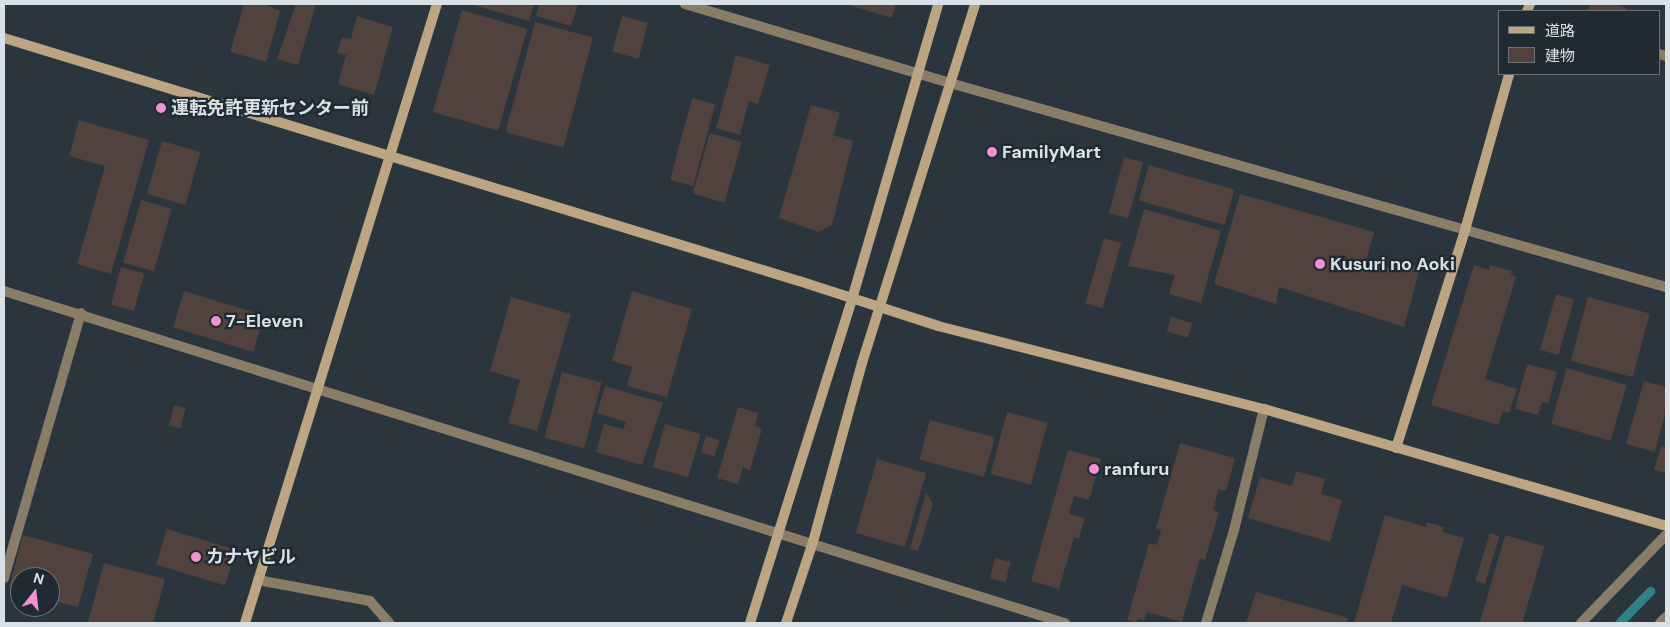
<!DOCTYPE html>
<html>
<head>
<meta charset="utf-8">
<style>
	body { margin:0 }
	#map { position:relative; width:1670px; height:627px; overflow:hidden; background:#2a353e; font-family:"DM Sans","Noto Sans JP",sans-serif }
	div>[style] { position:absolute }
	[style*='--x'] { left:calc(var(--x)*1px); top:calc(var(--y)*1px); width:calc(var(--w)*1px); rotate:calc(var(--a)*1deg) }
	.stream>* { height:9px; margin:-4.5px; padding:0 4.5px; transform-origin:4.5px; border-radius:4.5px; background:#2d8383 }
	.building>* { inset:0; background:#51423d; transform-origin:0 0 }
	.street>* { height:10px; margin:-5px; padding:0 5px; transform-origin:5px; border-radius:5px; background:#8a7c66 }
	.secondary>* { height:10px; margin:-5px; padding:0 5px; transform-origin:5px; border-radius:5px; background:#bba582 }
	.dots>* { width:14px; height:14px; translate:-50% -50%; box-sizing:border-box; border:2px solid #202a33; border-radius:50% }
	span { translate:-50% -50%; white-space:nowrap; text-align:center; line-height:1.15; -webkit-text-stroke:4.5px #202a33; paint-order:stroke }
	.poi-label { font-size:18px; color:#d9e0e6; font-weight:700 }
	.left { translate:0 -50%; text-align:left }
	.frame { position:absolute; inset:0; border:5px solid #d9e0e6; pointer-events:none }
	.legend { position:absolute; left:1498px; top:10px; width:162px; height:65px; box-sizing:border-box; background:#202a33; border:1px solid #6a737b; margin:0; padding:6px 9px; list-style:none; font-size:15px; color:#d9e0e6 }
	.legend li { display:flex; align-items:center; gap:10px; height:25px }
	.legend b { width:25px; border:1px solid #6a737b }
	.north { position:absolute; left:10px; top:567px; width:50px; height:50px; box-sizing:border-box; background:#202a33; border:1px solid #6a737b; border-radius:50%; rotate:16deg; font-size:14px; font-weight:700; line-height:20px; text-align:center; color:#d9e0e6 }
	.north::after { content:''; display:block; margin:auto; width:18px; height:22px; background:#f491d3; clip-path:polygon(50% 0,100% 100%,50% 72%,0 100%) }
</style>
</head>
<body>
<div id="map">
	<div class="stream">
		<div style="--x:1619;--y:623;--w:45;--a:-45.9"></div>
	</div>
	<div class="building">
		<div style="clip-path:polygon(244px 4px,264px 4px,280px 11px,266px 62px,230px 52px)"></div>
		<div style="clip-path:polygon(296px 4px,316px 4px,298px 65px,277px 59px)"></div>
		<div style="clip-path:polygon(470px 4px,534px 4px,529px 21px)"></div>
		<div style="clip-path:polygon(539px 4px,578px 4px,571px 26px,536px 16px)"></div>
		<div style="clip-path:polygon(845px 4px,896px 4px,892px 18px)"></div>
		<div style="clip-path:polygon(1590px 4px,1612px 4px,1627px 8px,1626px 11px,1588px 11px)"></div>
		<div style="left:462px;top:10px;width:68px;height:106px;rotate:16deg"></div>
		<div style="clip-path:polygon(357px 16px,393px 27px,374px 95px,338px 84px,346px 55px,337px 53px,342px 37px,351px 39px)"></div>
		<div style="left:622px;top:16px;width:27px;height:37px;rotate:15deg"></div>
		<div style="left:535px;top:22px;width:60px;height:114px;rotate:15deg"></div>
		<div style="clip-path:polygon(736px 55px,770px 65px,758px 104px,749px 101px,740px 135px,716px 128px)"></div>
		<div style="left:692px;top:98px;width:24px;height:85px;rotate:15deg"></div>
		<div style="clip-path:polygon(811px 105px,840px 113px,833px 135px,853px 141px,832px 225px,818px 232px,779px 218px)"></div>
		<div style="clip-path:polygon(79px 120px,149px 140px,111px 274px,77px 264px,105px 166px,69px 156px)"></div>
		<div style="left:710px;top:133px;width:33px;height:63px;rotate:16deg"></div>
		<div style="left:162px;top:141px;width:40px;height:55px;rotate:16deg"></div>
		<div style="left:1124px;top:157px;width:20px;height:58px;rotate:15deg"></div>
		<div style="left:1149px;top:165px;width:89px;height:37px;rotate:16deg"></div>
		<div style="clip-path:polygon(1240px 194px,1374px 232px,1366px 261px,1390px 267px,1393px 259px,1420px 268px,1404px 327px,1279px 287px,1276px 304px,1214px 284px)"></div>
		<div style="left:141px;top:200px;width:32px;height:65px;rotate:16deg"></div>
		<div style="clip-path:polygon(1144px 209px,1221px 231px,1201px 303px,1169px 294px,1175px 275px,1128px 266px)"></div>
		<div style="left:1104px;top:238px;width:18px;height:68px;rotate:16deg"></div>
		<div style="clip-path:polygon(1474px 265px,1489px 270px,1490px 265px,1512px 271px,1511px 275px,1516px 277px,1485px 379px,1517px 389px,1509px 413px,1503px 411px,1498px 425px,1431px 405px)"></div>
		<div style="left:121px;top:267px;width:24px;height:39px;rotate:15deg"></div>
		<div style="left:184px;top:291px;width:84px;height:38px;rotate:17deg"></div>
		<div style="clip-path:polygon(632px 291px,692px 309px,667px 397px,627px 386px,632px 367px,612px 361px)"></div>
		<div style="left:1556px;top:294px;width:19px;height:58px;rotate:16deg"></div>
		<div style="clip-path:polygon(511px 297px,571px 314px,537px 431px,508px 423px,520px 380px,490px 371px)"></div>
		<div style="left:1588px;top:297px;width:64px;height:66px;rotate:15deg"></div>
		<div style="left:1171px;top:317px;width:22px;height:15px;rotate:16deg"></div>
		<div style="clip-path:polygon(1527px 364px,1557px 372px,1548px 404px,1542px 402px,1538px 415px,1515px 409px)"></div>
		<div style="left:1567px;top:368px;width:62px;height:58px;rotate:16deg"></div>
		<div style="left:562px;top:372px;width:41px;height:68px;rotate:15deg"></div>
		<div style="clip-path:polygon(1644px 381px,1666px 387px,1666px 410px,1655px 452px,1626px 444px)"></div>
		<div style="clip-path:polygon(605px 386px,663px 403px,642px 465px,596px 452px,604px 424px,623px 429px,626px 422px,597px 413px)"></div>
		<div style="left:174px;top:405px;width:12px;height:21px;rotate:14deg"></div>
		<div style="clip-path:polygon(738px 407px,758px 413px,755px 426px,762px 429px,750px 470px,743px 467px,738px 484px,717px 478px)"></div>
		<div style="left:1007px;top:412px;width:42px;height:64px;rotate:15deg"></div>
		<div style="left:930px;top:420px;width:67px;height:41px;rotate:15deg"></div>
		<div style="left:665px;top:424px;width:37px;height:45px;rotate:16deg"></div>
		<div style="left:706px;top:436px;width:14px;height:17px;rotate:17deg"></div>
		<div style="clip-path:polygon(1180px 443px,1235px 458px,1226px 491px,1219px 489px,1213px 510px,1219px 512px,1205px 560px,1200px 559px,1182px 622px,1147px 612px,1144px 621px,1138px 619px,1137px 623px,1127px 620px,1149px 543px,1157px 545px,1161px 530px,1156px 528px)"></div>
		<div style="clip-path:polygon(1661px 446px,1666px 447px,1666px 473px,1654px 470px)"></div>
		<div style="clip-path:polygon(1068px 450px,1101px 459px,1089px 500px,1074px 496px,1069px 514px,1085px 518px,1079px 538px,1074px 537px,1059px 589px,1031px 581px)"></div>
		<div style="left:877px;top:459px;width:51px;height:77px;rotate:16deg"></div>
		<div style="clip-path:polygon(1296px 471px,1325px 479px,1321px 494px,1342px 500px,1330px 542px,1248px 518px,1260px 477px,1292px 486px)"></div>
		<div style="clip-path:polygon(926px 493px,933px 504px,918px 551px,910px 549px)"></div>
		<div style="clip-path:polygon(1385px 515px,1426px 527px,1427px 522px,1444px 527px,1442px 532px,1464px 538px,1447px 598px,1402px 585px,1391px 623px,1354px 623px)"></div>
		<div style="left:167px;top:529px;width:72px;height:37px;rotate:17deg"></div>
		<div style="left:1490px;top:533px;width:10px;height:50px;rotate:17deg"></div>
		<div style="clip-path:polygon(23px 535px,93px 554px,78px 607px,50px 600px,50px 577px,20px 577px,20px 591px,9px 588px)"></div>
		<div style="left:1505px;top:535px;width:41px;height:91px;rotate:16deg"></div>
		<div style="left:995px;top:558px;width:16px;height:21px;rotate:14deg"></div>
		<div style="clip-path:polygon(104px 563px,165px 579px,153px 623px,88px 622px)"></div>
		<div style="clip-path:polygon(1256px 592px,1348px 618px,1346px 623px,1246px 623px)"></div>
	</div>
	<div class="street">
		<div style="--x:685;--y:4;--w:277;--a:16.6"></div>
		<div style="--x:950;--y:83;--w:744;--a:15.9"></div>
		<div style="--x:1659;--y:54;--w:7;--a:16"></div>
		<div style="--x:4;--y:291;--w:1112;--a:17.38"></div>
		<div style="--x:4;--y:578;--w:276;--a:-73.8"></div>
		<div style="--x:258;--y:580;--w:114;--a:10.6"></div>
		<div style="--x:370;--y:601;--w:29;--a:49"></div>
		<div style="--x:1206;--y:623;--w:97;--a:-73.2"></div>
		<div style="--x:1234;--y:530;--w:125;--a:-76.1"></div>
		<div style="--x:1581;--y:623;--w:122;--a:-46"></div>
		<div style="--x:1660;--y:623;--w:8;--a:-45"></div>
	</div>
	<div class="secondary">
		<div style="--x:1527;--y:11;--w:8;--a:-67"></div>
		<div style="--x:4;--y:38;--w:831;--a:17"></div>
		<div style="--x:799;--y:281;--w:146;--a:17.9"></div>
		<div style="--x:938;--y:326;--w:336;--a:14.3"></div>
		<div style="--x:1264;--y:409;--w:419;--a:16.2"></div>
		<div style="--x:1396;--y:448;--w:229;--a:-72.4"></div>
		<div style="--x:1465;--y:230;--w:162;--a:-74.2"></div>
		<div style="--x:245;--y:623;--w:648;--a:-72.77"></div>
		<div style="--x:750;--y:623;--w:340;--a:-72.5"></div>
		<div style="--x:852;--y:299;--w:307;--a:-73.7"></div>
		<div style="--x:786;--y:623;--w:85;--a:-71.6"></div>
		<div style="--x:813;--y:542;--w:186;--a:-74.7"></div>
		<div style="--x:862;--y:363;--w:376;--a:-72.5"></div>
	</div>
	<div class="dots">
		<div style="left:161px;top:108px;background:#f491d3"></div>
		<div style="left:992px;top:152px;background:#f491d3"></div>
		<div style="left:1320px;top:264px;background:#f491d3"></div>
		<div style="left:216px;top:321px;background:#f491d3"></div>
		<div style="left:1094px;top:469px;background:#f491d3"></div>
		<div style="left:196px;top:557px;background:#f491d3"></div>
	</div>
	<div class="poi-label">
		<span class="left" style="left:171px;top:108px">運転免許更新センター前</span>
		<span class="left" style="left:1002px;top:152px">FamilyMart</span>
		<span class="left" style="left:1330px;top:264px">Kusuri no Aoki</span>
		<span class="left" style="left:226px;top:321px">7-Eleven</span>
		<span class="left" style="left:1104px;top:469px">ranfuru</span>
		<span class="left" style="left:206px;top:557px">カナヤビル</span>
	</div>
	<div class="frame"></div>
	<ul class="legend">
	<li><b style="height:6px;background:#bba582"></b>道路</li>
	<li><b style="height:14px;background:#51423d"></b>建物</li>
	</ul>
	<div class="north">N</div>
</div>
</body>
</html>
